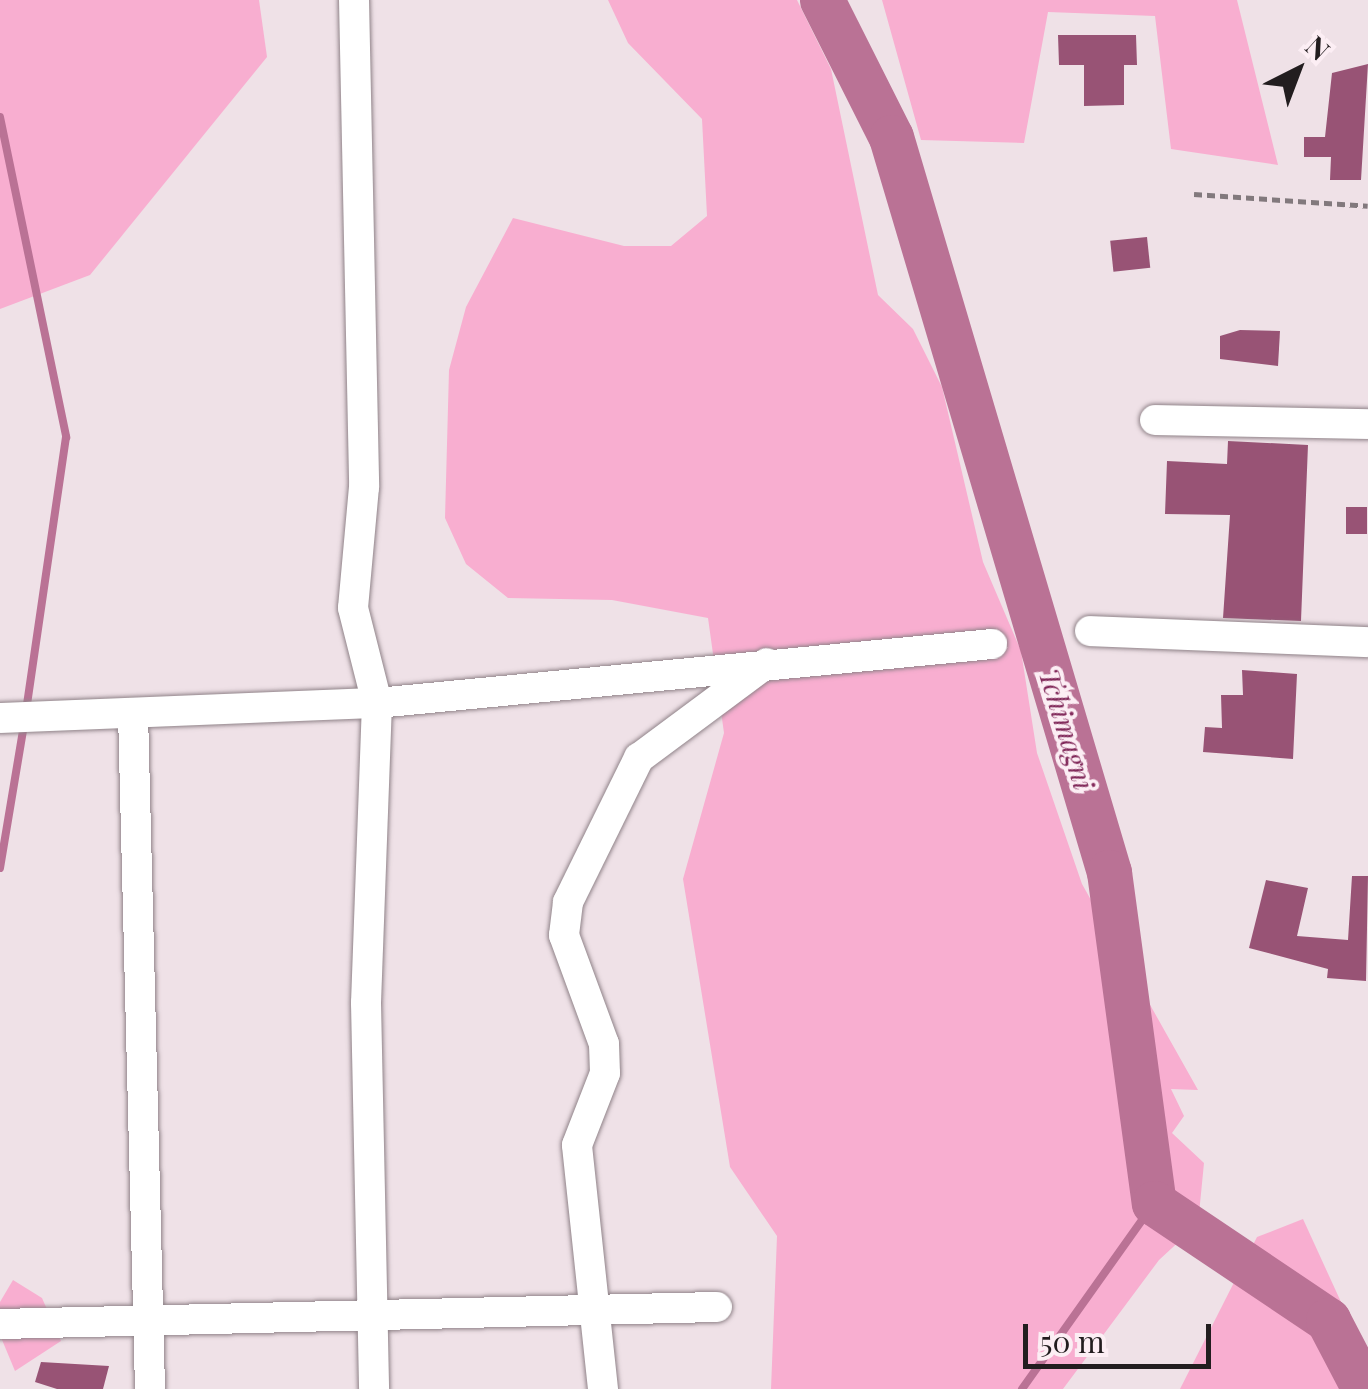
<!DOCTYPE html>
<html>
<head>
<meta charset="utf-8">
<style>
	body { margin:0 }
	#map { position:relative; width:1368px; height:1389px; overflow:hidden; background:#efe1e7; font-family:"Playfair Display",serif }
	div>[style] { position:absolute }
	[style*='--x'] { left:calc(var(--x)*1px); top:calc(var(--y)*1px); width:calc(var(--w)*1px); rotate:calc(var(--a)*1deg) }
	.green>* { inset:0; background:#f8aed0 }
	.stream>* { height:8px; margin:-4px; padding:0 4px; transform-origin:4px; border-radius:4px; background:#ba7295 }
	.river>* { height:45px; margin:-22.5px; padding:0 22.5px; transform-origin:22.5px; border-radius:22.5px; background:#ba7295 }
	.building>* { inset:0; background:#985375; transform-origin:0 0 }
	.path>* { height:5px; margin-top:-2.5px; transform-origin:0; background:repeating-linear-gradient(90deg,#82797d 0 8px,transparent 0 13px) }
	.roads { filter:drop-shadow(0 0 2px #908389) drop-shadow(0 0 2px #908389) }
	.minor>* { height:30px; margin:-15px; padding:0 15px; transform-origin:15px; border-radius:15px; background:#fff }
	span { translate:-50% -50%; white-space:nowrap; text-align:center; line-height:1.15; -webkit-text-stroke:8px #fceef4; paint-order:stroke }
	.water-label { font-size:28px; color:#81295a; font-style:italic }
	.north { position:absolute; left:1248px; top:20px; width:100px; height:100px; -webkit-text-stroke:8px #fceef4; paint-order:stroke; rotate:42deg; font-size:28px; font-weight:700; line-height:40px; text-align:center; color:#221d1f }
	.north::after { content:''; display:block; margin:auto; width:35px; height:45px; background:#221d1f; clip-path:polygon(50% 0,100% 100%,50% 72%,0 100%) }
	.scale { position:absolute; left:1023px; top:1324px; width:188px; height:45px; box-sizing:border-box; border:5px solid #221d1f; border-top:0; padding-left:12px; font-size:30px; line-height:35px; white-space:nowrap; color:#221d1f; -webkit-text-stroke:8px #fceef4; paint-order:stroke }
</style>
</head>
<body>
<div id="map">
	<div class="green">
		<div style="clip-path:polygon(0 0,259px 0,267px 57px,90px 275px,0 309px)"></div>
		<div style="clip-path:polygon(608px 0,797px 0,831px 69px,878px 295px,913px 329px,942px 387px,983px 562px,1021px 651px,1037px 753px,1082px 884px,1198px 1090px,1171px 1089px,1184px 1116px,1172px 1133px,1204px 1163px,1198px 1224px,1159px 1260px,1063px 1389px,771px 1389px,777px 1236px,730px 1167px,683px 879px,724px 733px,708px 618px,612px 600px,508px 598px,466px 564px,445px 518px,449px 370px,466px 307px,513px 218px,624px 246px,671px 246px,707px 216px,702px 119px,628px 43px)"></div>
		<div style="clip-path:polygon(882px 0,1237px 0,1278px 165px,1171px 149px,1155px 16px,1048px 12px,1024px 143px,921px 140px)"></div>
		<div style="clip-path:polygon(1303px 1219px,1368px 1361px,1368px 1389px,1180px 1389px,1257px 1237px)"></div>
		<div style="clip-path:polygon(13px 1280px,42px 1298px,61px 1341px,15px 1371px,0 1335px,0 1302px)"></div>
	</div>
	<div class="stream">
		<div style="--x:0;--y:117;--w:327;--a:78.3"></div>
		<div style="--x:66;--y:437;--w:277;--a:98.3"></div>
		<div style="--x:0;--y:868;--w:145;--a:-80.5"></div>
		<div style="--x:1022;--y:1389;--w:228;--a:-54.6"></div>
	</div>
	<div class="river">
		<div style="--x:822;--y:0;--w:153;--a:63.3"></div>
		<div style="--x:891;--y:137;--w:767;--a:73.48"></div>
		<div style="--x:1109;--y:872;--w:334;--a:82.3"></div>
		<div style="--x:1154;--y:1203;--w:210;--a:33.9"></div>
		<div style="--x:1328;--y:1320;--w:78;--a:62.4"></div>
	</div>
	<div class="building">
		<div style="clip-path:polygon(1058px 35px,1136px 35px,1137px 65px,1124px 65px,1124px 105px,1084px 106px,1084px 65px,1059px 65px)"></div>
		<div style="clip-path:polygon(1368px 64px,1361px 180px,1330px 180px,1331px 157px,1304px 157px,1304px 137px,1325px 137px,1332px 73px)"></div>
		<div style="left:1147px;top:237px;width:31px;height:37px;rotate:84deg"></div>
		<div style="clip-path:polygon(1240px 330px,1280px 331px,1278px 366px,1220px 359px,1220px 336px)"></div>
		<div style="clip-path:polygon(1228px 441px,1308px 445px,1301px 621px,1223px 618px,1230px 515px,1165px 514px,1167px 461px,1227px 464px)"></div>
		<div style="left:1346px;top:507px;width:21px;height:27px"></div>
		<div style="clip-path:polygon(1242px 670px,1297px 674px,1293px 759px,1203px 752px,1205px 727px,1222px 728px,1221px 695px,1243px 695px)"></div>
		<div style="clip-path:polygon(1352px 876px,1368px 876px,1366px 981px,1327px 978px,1328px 969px,1249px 948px,1266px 880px,1308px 888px,1297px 936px,1348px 940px)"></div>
		<div style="clip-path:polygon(41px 1362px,109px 1366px,103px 1389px,57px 1389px,35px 1382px)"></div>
	</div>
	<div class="path">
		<div style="--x:1194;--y:194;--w:174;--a:3.9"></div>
	</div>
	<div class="roads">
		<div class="minor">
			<div style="--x:354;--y:0;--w:487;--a:88.8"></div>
			<div style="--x:364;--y:487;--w:121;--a:95.2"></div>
			<div style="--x:353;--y:608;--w:98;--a:75.8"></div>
			<div style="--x:377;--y:703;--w:300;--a:92.1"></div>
			<div style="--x:366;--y:1003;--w:386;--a:88.8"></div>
			<div style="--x:1155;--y:420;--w:213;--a:1.1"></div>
			<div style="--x:1090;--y:631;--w:278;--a:2.3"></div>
			<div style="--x:133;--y:713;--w:676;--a:88.56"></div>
			<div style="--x:0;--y:718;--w:377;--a:-2.3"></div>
			<div style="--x:377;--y:703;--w:618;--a:-5.48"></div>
			<div style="--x:0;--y:1324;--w:717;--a:-1.36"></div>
			<div style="--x:603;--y:1389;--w:245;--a:-96.1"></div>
			<div style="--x:577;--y:1145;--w:77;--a:-68.7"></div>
			<div style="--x:605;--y:1073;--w:29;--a:-92"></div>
			<div style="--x:604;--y:1044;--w:116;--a:-110.2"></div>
			<div style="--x:564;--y:935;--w:33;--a:-83"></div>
			<div style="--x:568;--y:902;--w:161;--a:-63.8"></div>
			<div style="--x:639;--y:758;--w:159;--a:-36.6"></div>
		</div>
	</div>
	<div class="water-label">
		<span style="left:1067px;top:729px;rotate:73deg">Tchimagni</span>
	</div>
	<div class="north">N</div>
	<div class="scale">50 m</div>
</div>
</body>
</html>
